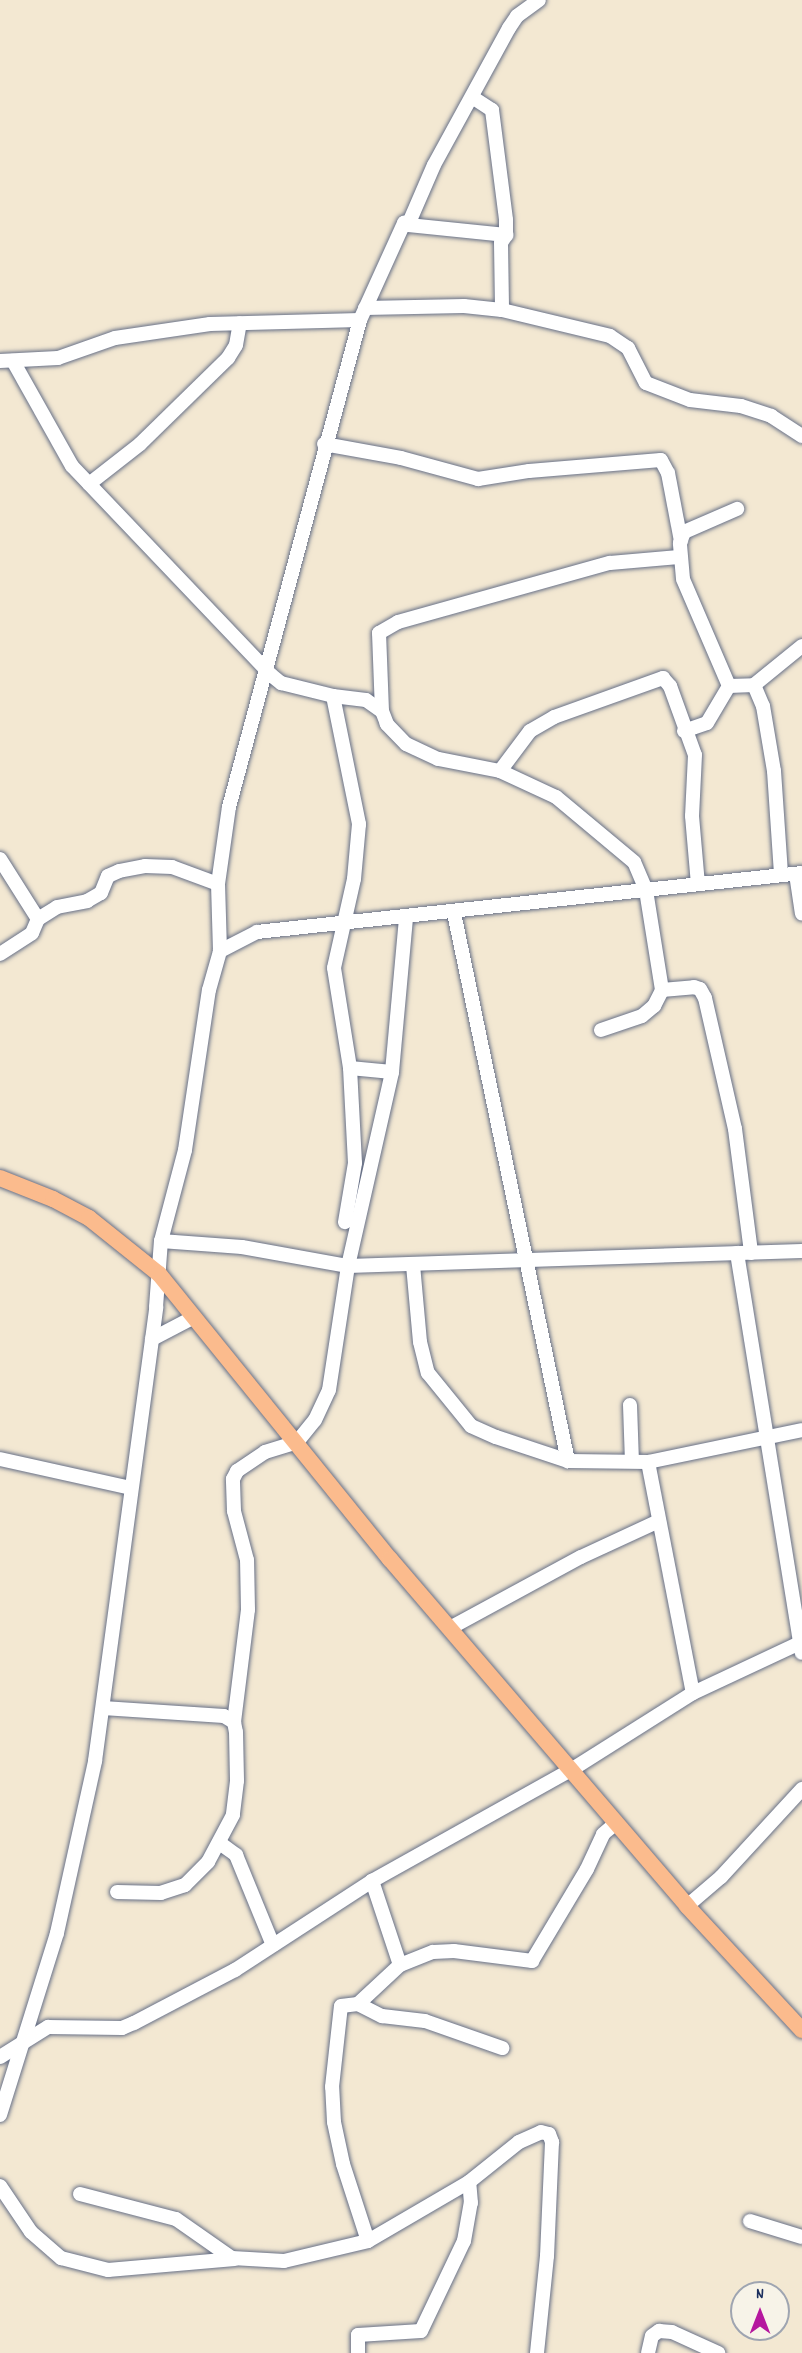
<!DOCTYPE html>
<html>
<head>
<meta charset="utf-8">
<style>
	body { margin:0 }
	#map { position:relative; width:802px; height:2353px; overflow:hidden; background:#f3e8d2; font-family:Dekko,sans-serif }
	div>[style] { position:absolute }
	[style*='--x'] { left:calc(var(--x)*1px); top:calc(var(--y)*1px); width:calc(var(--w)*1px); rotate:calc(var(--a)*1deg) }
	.roads { filter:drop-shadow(0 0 2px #677087) drop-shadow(0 0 2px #677087) }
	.minor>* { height:14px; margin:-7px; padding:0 7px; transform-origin:7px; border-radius:7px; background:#fff }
	.major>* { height:16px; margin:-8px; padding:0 8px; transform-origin:8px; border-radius:8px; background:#fbbb8d }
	span { translate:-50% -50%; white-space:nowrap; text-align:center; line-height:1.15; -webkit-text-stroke:5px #f7f3e8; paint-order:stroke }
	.north { position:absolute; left:730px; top:2281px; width:60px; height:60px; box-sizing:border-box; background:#f7f3e8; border:2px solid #9fa5b1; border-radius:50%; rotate:0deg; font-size:16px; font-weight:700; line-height:24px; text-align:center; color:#1b2f5e }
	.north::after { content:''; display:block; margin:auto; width:21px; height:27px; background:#b5179e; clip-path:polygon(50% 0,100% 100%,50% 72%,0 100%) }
</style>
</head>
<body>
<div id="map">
	<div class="roads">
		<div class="minor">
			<div style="--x:472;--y:97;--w:24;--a:33"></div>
			<div style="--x:492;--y:110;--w:111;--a:82.7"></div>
			<div style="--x:506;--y:220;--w:15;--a:90"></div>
			<div style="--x:506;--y:235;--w:9;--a:122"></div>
			<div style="--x:501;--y:243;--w:67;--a:89.1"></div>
			<div style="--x:408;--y:225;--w:99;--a:5.8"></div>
			<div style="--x:365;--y:308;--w:99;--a:-1.2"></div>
			<div style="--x:464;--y:306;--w:38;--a:6"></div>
			<div style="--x:502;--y:310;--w:111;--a:13.5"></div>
			<div style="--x:610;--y:336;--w:22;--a:34"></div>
			<div style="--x:628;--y:348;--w:39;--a:63"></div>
			<div style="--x:646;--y:383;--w:47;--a:21.1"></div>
			<div style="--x:690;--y:400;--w:51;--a:6.7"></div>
			<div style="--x:741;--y:406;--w:32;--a:18"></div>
			<div style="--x:771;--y:416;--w:37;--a:33"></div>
			<div style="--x:0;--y:361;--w:58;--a:-3"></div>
			<div style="--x:58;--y:358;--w:60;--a:-19.3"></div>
			<div style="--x:115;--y:338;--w:96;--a:-8.4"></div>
			<div style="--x:210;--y:324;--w:150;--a:-1.5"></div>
			<div style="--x:13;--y:361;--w:120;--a:60.7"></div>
			<div style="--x:72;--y:466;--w:289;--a:46.4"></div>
			<div style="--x:271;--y:675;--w:13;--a:39"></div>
			<div style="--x:281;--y:683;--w:54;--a:14"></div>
			<div style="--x:333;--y:696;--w:33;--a:7"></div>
			<div style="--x:366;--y:700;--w:19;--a:35"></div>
			<div style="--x:324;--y:444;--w:78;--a:10.3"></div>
			<div style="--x:401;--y:458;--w:80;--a:15.3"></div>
			<div style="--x:478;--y:479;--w:52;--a:-8.9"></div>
			<div style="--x:529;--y:471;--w:132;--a:-4.8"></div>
			<div style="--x:661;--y:460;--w:15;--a:62"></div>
			<div style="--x:668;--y:473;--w:69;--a:79.2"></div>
			<div style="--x:89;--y:484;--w:65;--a:-38.1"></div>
			<div style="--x:140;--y:444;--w:123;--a:-44.3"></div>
			<div style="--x:228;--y:358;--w:15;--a:-58"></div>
			<div style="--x:236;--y:345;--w:22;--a:-80"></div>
			<div style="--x:754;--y:685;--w:23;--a:67"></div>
			<div style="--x:763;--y:706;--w:66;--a:80.4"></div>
			<div style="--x:774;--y:771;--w:104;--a:86.1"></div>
			<div style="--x:729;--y:686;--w:25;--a:-2"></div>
			<div style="--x:754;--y:685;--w:62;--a:-39.1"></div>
			<div style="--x:333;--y:696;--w:131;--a:78.5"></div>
			<div style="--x:359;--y:824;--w:55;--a:95.2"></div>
			<div style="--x:354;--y:879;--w:91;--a:102.7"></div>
			<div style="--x:334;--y:968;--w:101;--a:80.9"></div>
			<div style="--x:350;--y:1068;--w:95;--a:87"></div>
			<div style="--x:355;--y:1163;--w:60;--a:99.6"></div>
			<div style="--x:684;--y:731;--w:24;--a:-19"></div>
			<div style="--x:707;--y:723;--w:43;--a:-59.3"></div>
			<div style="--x:729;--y:686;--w:116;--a:-113.3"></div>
			<div style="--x:683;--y:579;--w:36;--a:-95"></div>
			<div style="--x:680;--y:543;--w:12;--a:-70"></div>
			<div style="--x:684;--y:532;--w:58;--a:-23.5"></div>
			<div style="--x:500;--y:771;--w:50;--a:-53.1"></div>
			<div style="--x:530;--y:731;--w:28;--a:-30"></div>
			<div style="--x:554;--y:717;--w:116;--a:-19.7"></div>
			<div style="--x:663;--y:678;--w:11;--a:49"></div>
			<div style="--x:670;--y:686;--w:73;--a:70.1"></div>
			<div style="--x:695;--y:755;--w:61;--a:92.8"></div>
			<div style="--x:692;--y:816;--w:68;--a:85"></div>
			<div style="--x:0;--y:859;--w:71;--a:57.7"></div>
			<div style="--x:796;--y:874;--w:40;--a:81.5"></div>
			<div style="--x:454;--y:913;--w:560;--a:78.25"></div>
			<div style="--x:220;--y:951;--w:67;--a:-91.7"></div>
			<div style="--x:218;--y:884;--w:78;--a:-81.9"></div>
			<div style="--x:229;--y:807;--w:504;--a:-74.94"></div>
			<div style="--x:360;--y:320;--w:107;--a:-65.6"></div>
			<div style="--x:404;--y:223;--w:4;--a:27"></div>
			<div style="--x:408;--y:225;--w:65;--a:-66.6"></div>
			<div style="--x:434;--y:165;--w:156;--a:-61.3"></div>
			<div style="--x:509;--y:28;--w:14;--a:-56"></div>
			<div style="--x:517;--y:16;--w:27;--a:-36"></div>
			<div style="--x:0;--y:954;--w:38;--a:-33"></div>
			<div style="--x:32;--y:933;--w:15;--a:-67"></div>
			<div style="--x:38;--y:919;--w:22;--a:-32"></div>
			<div style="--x:57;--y:907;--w:31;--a:-11"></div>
			<div style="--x:87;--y:901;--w:16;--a:-30"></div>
			<div style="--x:101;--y:893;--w:18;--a:-68"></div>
			<div style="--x:108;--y:876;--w:12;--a:-24"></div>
			<div style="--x:119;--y:871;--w:26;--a:-11"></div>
			<div style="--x:145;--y:866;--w:27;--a:2"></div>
			<div style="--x:172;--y:867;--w:49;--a:20.3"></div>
			<div style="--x:662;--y:990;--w:32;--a:-5"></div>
			<div style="--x:694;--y:987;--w:6;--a:18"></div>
			<div style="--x:700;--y:989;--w:10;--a:61"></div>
			<div style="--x:705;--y:998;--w:134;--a:77.1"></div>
			<div style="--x:735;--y:1129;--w:125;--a:82.6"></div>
			<div style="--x:601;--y:1030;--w:43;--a:-18.9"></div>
			<div style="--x:642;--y:1016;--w:16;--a:-40"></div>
			<div style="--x:654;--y:1006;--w:18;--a:-63"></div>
			<div style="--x:662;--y:990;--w:101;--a:-99.1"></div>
			<div style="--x:646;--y:890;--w:30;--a:-113"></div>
			<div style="--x:634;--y:862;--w:102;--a:-140.2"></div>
			<div style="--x:556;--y:797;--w:62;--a:-155.1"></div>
			<div style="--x:500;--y:771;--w:63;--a:-169"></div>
			<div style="--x:438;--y:759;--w:35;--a:-155"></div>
			<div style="--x:406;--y:744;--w:28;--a:-134"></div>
			<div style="--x:387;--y:724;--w:14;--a:-111"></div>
			<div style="--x:382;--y:711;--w:78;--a:-92.2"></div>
			<div style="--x:379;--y:633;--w:22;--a:-30"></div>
			<div style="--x:398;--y:622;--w:220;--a:-15.6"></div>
			<div style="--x:610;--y:563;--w:69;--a:-5"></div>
			<div style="--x:350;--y:1068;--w:42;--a:5.4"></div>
			<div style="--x:161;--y:1241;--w:81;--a:4.2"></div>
			<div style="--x:242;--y:1247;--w:108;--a:10.2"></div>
			<div style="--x:348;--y:1266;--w:454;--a:-1.9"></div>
			<div style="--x:737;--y:1253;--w:405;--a:80.8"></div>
			<div style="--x:413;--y:1265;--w:77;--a:84.8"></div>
			<div style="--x:420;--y:1342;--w:32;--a:76"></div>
			<div style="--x:428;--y:1373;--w:68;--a:50.9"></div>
			<div style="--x:471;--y:1426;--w:27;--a:24"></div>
			<div style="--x:496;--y:1437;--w:76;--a:18.4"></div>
			<div style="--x:568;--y:1461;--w:80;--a:0.7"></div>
			<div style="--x:648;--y:1462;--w:157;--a:-11.7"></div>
			<div style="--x:152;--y:1339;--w:47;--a:-27.6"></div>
			<div style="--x:630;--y:1405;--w:56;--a:88"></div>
			<div style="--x:0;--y:1459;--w:134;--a:12.5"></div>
			<div style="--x:648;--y:1462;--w:235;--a:79"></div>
			<div style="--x:450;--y:1628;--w:149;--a:-28.5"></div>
			<div style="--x:581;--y:1557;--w:86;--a:-24.8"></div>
			<div style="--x:103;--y:1708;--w:121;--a:3.8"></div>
			<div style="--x:224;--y:1716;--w:12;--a:31"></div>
			<div style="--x:234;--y:1722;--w:10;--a:79"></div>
			<div style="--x:236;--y:1732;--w:49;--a:88.8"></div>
			<div style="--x:237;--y:1781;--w:34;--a:97"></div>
			<div style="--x:233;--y:1815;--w:53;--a:118"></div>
			<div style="--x:208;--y:1862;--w:33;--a:135"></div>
			<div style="--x:185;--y:1885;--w:25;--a:162"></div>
			<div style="--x:161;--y:1893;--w:44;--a:-178.7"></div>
			<div style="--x:234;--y:1722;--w:113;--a:-82.9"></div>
			<div style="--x:248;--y:1610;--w:50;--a:-91.1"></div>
			<div style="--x:247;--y:1560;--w:51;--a:-104.9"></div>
			<div style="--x:234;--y:1511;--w:32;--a:-92"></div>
			<div style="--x:233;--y:1479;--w:9;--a:-63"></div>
			<div style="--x:237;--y:1471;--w:34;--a:-34"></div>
			<div style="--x:265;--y:1452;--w:34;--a:-17"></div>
			<div style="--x:297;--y:1442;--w:28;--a:-51"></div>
			<div style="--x:315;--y:1420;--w:33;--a:-65"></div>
			<div style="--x:329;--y:1390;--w:125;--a:-81.3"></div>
			<div style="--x:348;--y:1266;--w:199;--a:-77.2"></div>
			<div style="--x:392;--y:1072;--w:155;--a:-84.8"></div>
			<div style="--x:221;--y:1844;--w:19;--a:36"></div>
			<div style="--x:236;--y:1855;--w:97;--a:67.7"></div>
			<div style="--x:687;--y:1906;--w:45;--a:-40.5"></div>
			<div style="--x:721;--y:1877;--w:120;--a:-47.4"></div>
			<div style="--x:400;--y:1965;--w:35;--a:-22"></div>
			<div style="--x:433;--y:1952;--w:21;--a:-3"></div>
			<div style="--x:454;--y:1951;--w:79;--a:7.3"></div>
			<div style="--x:532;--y:1961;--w:107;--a:-59.1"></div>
			<div style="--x:587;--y:1869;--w:38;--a:-65"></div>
			<div style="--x:603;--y:1834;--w:17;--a:-40"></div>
			<div style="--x:358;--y:2004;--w:57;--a:-42.9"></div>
			<div style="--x:400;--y:1965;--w:89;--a:-108.4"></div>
			<div style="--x:0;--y:2057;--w:57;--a:-32"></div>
			<div style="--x:48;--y:2027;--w:74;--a:0.8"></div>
			<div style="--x:122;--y:2028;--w:13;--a:-23"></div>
			<div style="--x:134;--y:2023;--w:114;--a:-27.7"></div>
			<div style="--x:235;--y:1970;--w:163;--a:-33"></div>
			<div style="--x:372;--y:1881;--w:228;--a:-29.2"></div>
			<div style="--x:571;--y:1770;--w:144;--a:-32.3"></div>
			<div style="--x:693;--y:1693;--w:120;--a:-25.1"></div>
			<div style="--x:0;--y:2115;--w:191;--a:-72.6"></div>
			<div style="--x:57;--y:1933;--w:176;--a:-77.5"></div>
			<div style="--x:95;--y:1761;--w:458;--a:-82.3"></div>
			<div style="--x:156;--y:1307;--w:66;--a:-85.7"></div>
			<div style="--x:161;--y:1241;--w:94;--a:-75.2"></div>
			<div style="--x:185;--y:1150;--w:162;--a:-81.5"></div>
			<div style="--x:209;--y:990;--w:41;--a:-74.2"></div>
			<div style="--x:220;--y:951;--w:42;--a:-27.2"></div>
			<div style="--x:257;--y:932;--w:548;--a:-6.18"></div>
			<div style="--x:0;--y:2186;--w:55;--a:56"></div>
			<div style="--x:31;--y:2232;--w:40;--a:41"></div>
			<div style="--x:61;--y:2258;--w:49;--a:14.3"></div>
			<div style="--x:108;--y:2270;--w:127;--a:-5"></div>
			<div style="--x:80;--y:2194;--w:99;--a:14.6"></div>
			<div style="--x:176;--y:2219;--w:68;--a:34.9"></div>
			<div style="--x:232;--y:2258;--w:52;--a:3.3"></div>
			<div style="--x:284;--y:2261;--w:86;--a:-13.4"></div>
			<div style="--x:368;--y:2241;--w:117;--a:-30.3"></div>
			<div style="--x:469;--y:2182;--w:64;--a:-38.7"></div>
			<div style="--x:519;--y:2142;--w:24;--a:-24"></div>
			<div style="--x:541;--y:2132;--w:8;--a:14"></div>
			<div style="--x:549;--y:2134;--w:9;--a:69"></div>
			<div style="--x:552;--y:2142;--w:114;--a:92.5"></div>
			<div style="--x:547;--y:2256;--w:98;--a:95.9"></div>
			<div style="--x:750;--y:2221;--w:54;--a:17.1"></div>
			<div style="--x:368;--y:2241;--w:81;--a:-108"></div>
			<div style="--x:343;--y:2164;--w:43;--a:-102.1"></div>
			<div style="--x:334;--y:2122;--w:35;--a:-93"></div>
			<div style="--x:332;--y:2087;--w:81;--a:-83.7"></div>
			<div style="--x:341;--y:2006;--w:17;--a:-7"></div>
			<div style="--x:358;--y:2004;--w:27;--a:27"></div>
			<div style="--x:382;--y:2016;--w:43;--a:6.6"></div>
			<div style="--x:425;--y:2021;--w:82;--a:19.3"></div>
			<div style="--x:358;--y:2353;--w:18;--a:-90"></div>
			<div style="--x:358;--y:2335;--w:63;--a:-3.6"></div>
			<div style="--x:421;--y:2331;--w:100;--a:-64.5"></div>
			<div style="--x:464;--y:2241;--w:39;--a:-80"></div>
			<div style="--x:471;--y:2203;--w:21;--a:-95"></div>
			<div style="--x:648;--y:2353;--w:17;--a:-77"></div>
			<div style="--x:652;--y:2336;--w:9;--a:-36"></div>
			<div style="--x:659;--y:2331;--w:13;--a:4"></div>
			<div style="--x:672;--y:2332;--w:51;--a:24.5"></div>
		</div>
		<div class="major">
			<div style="--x:0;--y:1178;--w:57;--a:21.6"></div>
			<div style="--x:53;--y:1199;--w:41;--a:27.8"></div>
			<div style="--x:89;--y:1218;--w:90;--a:38.7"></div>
			<div style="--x:159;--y:1274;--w:367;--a:51"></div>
			<div style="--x:390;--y:1559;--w:457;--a:49.4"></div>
			<div style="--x:687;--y:1906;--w:169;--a:47.2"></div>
		</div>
	</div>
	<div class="north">N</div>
</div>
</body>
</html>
